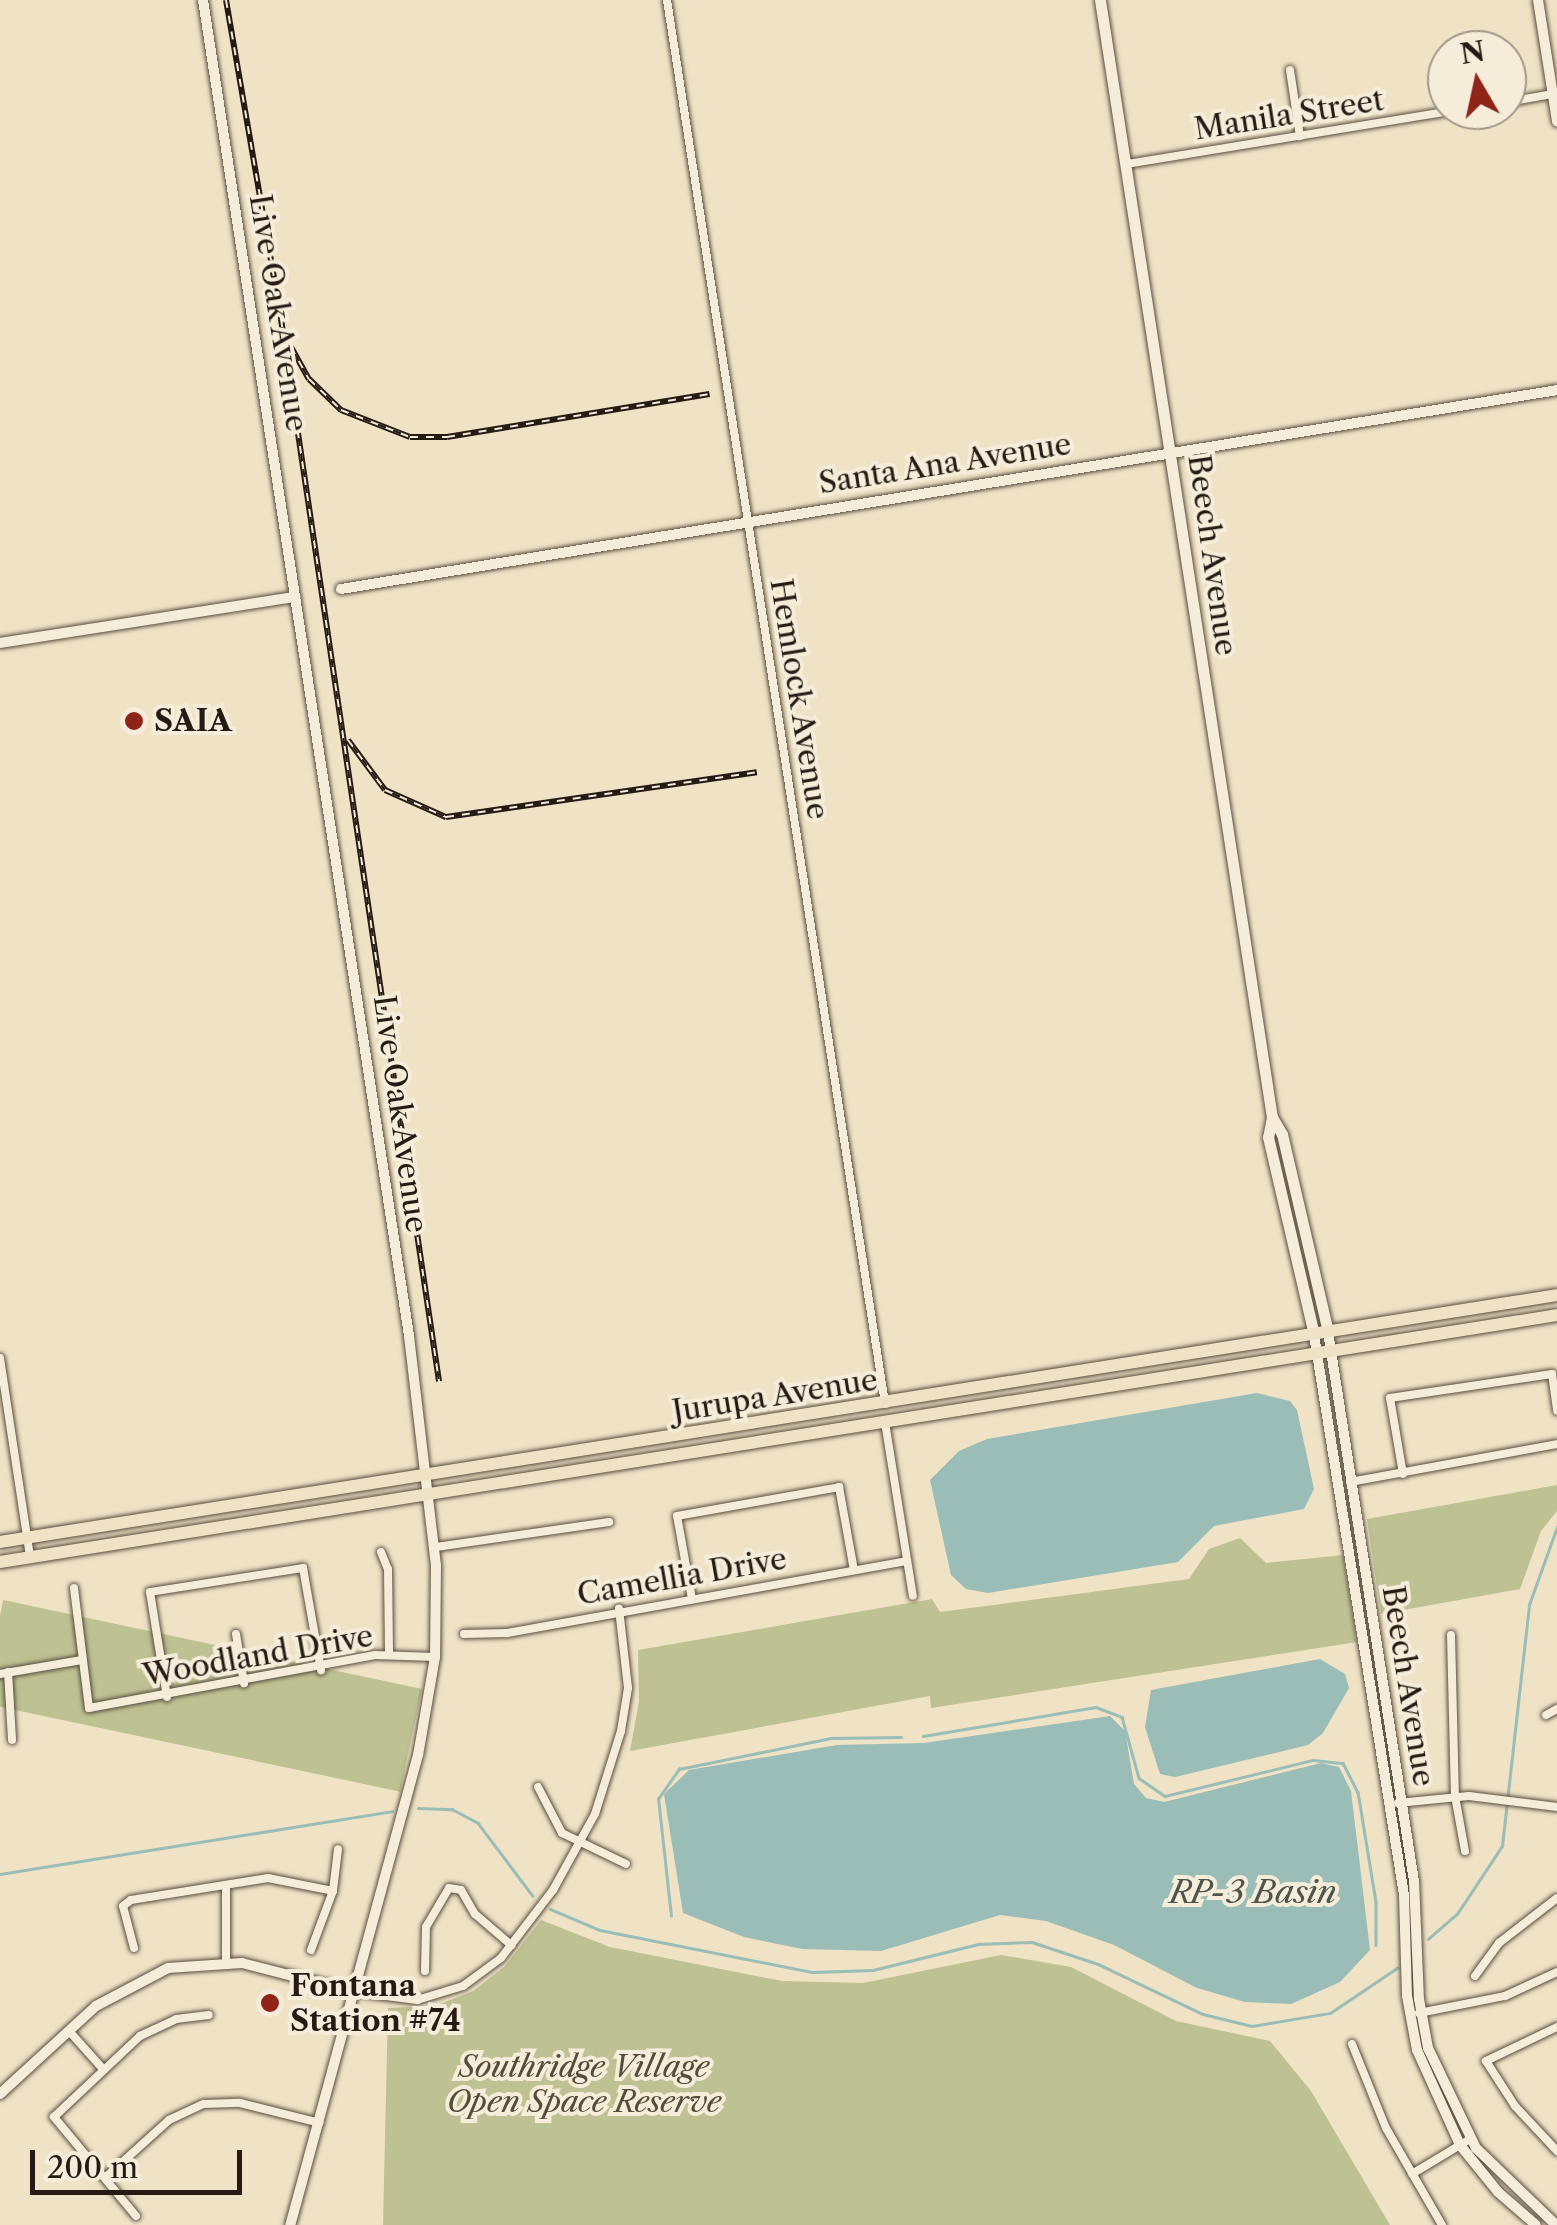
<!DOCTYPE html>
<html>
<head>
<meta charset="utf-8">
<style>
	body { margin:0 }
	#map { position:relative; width:1557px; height:2225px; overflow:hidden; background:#efe2c5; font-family:"Libre Caslon Text",serif }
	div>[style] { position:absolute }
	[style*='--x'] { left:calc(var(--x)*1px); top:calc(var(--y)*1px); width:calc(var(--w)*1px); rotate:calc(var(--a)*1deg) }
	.green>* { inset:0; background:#bec292; transform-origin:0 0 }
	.water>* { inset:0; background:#9abdb7 }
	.stream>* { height:2.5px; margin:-1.25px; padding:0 1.25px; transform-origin:1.25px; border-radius:1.25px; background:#9abdb7 }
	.roads { filter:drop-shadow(0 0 2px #584d40) drop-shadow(0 0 2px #584d40) }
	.minor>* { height:8px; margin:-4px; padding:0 4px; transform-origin:4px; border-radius:4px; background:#f5ecd9 }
	.tertiary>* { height:10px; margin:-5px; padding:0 5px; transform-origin:5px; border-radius:5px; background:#f5ecd9 }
	.secondary>* { height:11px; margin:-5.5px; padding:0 5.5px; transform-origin:5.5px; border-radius:5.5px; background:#f5ecd9 }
	.primary>* { height:12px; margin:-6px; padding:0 6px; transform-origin:6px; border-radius:6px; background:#efe2c5 }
	.rail>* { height:6px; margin-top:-3px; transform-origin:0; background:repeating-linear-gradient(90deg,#f5ecd9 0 8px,#261b14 0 16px); box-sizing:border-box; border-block:2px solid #261b14 }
	.dots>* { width:28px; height:28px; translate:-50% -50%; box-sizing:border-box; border:5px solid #f5ecd9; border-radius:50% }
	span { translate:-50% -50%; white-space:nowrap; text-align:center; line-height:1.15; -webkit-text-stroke:8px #f5ecd9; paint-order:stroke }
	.street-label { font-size:30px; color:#261b14 }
	.poi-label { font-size:30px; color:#261b14; font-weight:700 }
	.left { translate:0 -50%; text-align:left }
	.park-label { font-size:30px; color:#544d3a; font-style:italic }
	.water-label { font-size:32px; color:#4f544d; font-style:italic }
	.north { position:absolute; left:1427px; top:30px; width:100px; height:100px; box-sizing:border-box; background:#f5ecd9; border:2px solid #a2988a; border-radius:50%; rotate:351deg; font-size:28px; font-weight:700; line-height:40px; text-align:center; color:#261b14 }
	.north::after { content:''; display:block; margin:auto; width:35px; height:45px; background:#8f2418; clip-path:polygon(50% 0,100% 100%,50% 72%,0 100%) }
	.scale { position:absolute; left:30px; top:2150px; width:212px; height:45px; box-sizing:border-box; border:5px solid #261b14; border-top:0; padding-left:12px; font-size:30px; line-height:35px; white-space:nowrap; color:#261b14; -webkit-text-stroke:8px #f5ecd9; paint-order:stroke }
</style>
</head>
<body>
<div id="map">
	<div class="green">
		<div style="clip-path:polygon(1557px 1485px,1557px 1511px,1541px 1531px,1520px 1589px,1381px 1614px,1367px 1519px)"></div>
		<div style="clip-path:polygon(1240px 1538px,1266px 1563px,1343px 1555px,1357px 1642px,931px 1708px,930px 1696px,630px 1751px,639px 1701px,638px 1650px,932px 1599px,940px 1612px,1189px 1579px,1209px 1549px)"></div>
		<div style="left:422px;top:1689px;width:105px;height:428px;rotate:102deg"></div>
		<div style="clip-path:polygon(541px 1920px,610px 1947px,782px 1981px,863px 1983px,1001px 1955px,1071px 1967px,1176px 2021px,1270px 2041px,1311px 2091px,1390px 2225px,383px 2225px,388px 2008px,435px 2006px,473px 1991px,505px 1966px)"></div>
	</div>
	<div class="water">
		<div style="clip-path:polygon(1257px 1393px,1290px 1401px,1297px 1410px,1314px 1489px,1304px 1509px,1214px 1526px,1178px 1562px,988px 1593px,966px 1589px,951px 1575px,930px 1480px,959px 1451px,987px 1439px)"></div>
		<div style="clip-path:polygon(1320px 1659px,1345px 1674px,1349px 1688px,1323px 1733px,1308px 1745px,1175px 1777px,1160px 1774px,1145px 1727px,1151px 1690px)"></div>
		<div style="clip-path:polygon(1110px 1716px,1125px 1731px,1134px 1784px,1146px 1798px,1164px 1802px,1321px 1763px,1339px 1767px,1351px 1791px,1370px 1950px,1340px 1982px,1291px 2004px,1245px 2002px,1197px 1988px,1114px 1945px,1046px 1921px,1000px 1915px,881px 1951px,802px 1949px,744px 1937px,683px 1913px,664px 1794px,689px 1770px,837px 1745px,924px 1743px)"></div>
	</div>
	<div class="stream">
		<div style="--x:923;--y:1736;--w:175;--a:-9.5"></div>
		<div style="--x:1096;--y:1707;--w:28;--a:21"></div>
		<div style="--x:1122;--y:1717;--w:63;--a:74.4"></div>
		<div style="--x:1139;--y:1778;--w:32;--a:35"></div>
		<div style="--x:1165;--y:1796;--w:152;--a:-13.7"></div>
		<div style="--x:1313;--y:1760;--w:30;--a:6"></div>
		<div style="--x:1343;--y:1763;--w:33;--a:63"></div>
		<div style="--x:1358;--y:1792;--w:111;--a:80.7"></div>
		<div style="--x:1376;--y:1902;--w:43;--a:90"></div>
		<div style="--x:418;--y:1808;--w:34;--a:2"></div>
		<div style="--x:452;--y:1809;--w:30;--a:28"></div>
		<div style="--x:478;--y:1823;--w:91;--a:53"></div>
		<div style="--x:0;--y:1874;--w:397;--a:-9.1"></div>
		<div style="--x:550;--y:1909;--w:54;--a:22.8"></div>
		<div style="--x:600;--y:1930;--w:217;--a:11.2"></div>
		<div style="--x:813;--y:1972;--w:60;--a:-1.9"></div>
		<div style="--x:873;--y:1970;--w:108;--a:-13.9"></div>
		<div style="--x:978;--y:1944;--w:54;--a:-2.1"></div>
		<div style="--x:1032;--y:1942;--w:70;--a:18.4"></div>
		<div style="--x:1098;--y:1964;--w:116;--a:25.5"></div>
		<div style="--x:1203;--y:2014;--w:50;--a:13.8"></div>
		<div style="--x:1252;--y:2026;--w:79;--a:-9.5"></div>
		<div style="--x:1330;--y:2013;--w:81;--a:-33.9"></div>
		<div style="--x:671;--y:1916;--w:118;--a:-96.3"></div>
		<div style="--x:658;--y:1799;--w:37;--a:-55"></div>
		<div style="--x:679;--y:1769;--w:156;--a:-11.5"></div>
		<div style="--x:832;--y:1738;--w:69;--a:-0.8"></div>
		<div style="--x:1428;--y:1939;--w:38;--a:-41"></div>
		<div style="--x:1457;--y:1914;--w:82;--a:-56.5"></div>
		<div style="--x:1502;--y:1846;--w:243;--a:-83.6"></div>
		<div style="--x:1529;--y:1605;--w:83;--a:-70.3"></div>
	</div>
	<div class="roads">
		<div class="minor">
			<div style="--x:667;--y:0;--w:1421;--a:81.17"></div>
			<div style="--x:1290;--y:70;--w:67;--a:81.4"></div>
			<div style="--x:1507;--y:102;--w:47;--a:-9.9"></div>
			<div style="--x:1127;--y:164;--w:334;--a:-9.3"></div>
			<div style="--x:0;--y:1358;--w:201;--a:81.4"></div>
			<div style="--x:885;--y:1422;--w:176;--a:80.9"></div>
			<div style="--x:1403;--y:1474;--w:77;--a:-99.7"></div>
			<div style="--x:1390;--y:1398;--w:164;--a:-8.4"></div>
			<div style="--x:1552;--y:1374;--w:37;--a:82"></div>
			<div style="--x:1350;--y:1482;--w:210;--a:-10.4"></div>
			<div style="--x:436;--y:1547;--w:175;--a:-8.2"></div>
			<div style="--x:381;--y:1552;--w:18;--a:68"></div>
			<div style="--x:388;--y:1569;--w:85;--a:89.3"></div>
			<div style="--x:74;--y:1588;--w:121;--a:82.9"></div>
			<div style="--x:89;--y:1708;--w:291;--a:-10.5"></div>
			<div style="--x:375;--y:1655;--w:60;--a:1.9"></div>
			<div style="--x:692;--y:1599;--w:84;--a:-100.2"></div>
			<div style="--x:677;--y:1516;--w:165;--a:-10.1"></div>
			<div style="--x:839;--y:1487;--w:84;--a:79.8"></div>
			<div style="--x:236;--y:1634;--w:50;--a:80.7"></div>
			<div style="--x:464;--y:1634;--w:43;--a:-1.3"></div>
			<div style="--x:507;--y:1633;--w:406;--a:-10.2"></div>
			<div style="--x:1451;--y:1635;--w:161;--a:88.6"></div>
			<div style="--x:1455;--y:1796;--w:56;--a:79.7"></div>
			<div style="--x:8;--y:1672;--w:68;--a:86.6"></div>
			<div style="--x:0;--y:1674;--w:83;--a:-9.7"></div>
			<div style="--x:167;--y:1697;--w:106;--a:-99.2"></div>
			<div style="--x:150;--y:1592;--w:155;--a:-8.9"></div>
			<div style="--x:303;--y:1568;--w:104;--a:80"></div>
			<div style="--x:1546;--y:1715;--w:13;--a:-29"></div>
			<div style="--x:538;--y:1787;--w:52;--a:62.4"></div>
			<div style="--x:562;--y:1833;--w:71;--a:25.8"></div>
			<div style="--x:1398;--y:1803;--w:71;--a:-5.6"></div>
			<div style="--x:1469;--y:1796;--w:89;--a:7.1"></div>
			<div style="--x:134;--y:1948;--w:43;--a:-104.7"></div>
			<div style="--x:123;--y:1906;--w:10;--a:-37"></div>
			<div style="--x:131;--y:1900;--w:139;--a:-9.1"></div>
			<div style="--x:268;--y:1878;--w:66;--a:11.3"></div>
			<div style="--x:311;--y:1950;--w:63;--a:-69.6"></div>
			<div style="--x:333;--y:1891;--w:42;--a:-83.2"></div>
			<div style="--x:226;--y:1961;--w:76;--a:-90"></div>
			<div style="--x:425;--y:1971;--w:44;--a:-88.7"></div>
			<div style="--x:426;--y:1927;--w:45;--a:-59.5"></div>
			<div style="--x:449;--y:1888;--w:12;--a:9"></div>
			<div style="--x:461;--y:1890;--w:28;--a:60"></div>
			<div style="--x:475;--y:1914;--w:48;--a:40.7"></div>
			<div style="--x:1475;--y:1976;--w:41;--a:-54"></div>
			<div style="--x:1499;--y:1943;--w:73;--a:-37.8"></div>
			<div style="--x:355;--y:1992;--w:63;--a:7.4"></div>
			<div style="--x:417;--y:2000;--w:48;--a:-16.9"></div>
			<div style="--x:463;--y:1986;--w:47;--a:-36.4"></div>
			<div style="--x:501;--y:1958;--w:86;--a:-52.6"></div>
			<div style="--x:553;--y:1890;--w:87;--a:-61.1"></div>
			<div style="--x:595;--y:1814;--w:87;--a:-72.6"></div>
			<div style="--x:621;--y:1731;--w:44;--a:-80.8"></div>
			<div style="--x:628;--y:1688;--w:80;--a:-96.5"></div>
			<div style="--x:1419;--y:2013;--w:88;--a:-11.2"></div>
			<div style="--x:1505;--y:1996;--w:57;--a:-24.8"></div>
			<div style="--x:1557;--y:2027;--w:79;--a:154.4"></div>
			<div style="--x:1486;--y:2061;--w:54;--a:57.2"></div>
			<div style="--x:1515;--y:2106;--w:62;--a:47"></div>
			<div style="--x:69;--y:2031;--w:51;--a:48.2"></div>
			<div style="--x:1352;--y:2044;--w:91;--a:68"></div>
			<div style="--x:1386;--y:2128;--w:112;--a:60"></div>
			<div style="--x:1412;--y:2174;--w:68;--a:-31.1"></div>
			<div style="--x:107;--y:2176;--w:84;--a:-42.1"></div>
			<div style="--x:169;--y:2120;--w:38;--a:-25"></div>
			<div style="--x:204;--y:2104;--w:36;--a:-2"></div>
			<div style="--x:240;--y:2103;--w:82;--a:14"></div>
			<div style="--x:136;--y:2216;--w:129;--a:-129.6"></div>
			<div style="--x:54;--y:2117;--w:118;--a:-43.3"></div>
			<div style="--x:140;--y:2036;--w:40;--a:-25"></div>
			<div style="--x:176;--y:2019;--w:33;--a:-7"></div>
		</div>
		<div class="tertiary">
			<div style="--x:203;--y:0;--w:1352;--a:81.23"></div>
			<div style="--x:409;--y:1336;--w:231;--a:83.3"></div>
			<div style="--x:436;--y:1565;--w:92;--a:90.6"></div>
			<div style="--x:435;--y:1657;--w:99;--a:99.8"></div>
			<div style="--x:418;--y:1755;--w:487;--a:105.2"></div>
			<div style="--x:1538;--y:0;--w:123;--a:81.1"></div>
			<div style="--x:341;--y:589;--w:1232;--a:-9.29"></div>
			<div style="--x:0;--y:643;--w:299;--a:-8.9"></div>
			<div style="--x:1328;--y:1332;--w:556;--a:81.1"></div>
			<div style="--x:1414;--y:1881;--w:118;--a:87.6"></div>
			<div style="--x:1419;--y:1999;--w:50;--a:79.6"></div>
			<div style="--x:1428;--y:2048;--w:111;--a:64.4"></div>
			<div style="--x:1476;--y:2148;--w:111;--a:43.9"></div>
			<div style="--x:1314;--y:1335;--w:567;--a:80.87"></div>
			<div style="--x:1404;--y:1895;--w:101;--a:88.3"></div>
			<div style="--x:1407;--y:1996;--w:55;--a:79.5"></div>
			<div style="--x:1417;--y:2050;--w:104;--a:65.6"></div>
			<div style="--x:1460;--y:2145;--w:60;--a:51"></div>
			<div style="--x:1498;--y:2192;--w:50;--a:41"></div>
			<div style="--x:0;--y:2094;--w:130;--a:-42.5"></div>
			<div style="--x:96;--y:2006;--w:81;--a:-27.8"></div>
			<div style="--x:168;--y:1968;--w:74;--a:-3.9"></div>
			<div style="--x:242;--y:1963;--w:117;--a:14.4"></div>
		</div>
		<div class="secondary">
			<div style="--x:1100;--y:0;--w:1130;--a:81.25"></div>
			<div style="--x:1272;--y:1117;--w:20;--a:101"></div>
			<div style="--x:1268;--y:1137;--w:203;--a:76.9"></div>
			<div style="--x:1272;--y:1117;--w:20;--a:60"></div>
			<div style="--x:1282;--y:1134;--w:203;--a:76.9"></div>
		</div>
		<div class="primary">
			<div style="--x:0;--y:1542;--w:1576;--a:-9.01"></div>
			<div style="--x:0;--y:1562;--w:1576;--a:-9.01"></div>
		</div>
	</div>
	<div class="rail">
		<div style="--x:226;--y:0;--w:324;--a:80.2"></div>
		<div style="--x:281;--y:319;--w:1074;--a:81.54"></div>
		<div style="--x:291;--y:347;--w:37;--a:61"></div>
		<div style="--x:309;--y:379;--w:45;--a:44.1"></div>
		<div style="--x:341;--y:410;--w:74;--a:21.4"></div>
		<div style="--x:410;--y:437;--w:37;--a:0"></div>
		<div style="--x:447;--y:437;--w:266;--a:-9.3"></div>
		<div style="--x:348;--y:740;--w:62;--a:53.5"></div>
		<div style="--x:385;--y:790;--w:67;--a:23.9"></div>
		<div style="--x:446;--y:817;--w:314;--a:-8.2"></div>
	</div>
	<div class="dots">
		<div style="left:134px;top:721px;background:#8f2418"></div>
		<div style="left:270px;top:2003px;background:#8f2418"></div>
	</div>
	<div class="street-label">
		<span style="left:1289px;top:115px;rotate:-9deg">Manila Street</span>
		<span style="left:278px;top:313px;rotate:81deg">Live Oak Avenue</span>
		<span style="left:945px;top:464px;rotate:-9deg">Santa Ana Avenue</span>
		<span style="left:1212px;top:555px;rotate:82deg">Beech Avenue</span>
		<span style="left:799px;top:699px;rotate:81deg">Hemlock Avenue</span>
		<span style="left:400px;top:1114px;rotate:82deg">Live Oak Avenue</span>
		<span style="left:775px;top:1396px;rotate:-9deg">Jurupa Avenue</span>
		<span style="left:682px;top:1577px;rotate:-10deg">Camellia Drive</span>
		<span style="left:258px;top:1656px;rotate:-10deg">Woodland Drive</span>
		<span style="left:1408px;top:1686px;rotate:81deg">Beech Avenue</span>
	</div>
	<div class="poi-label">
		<span class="left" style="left:154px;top:721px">SAIA</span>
		<span class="left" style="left:290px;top:2003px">Fontana<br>Station #74</span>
	</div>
	<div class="park-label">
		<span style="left:584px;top:2084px">Southridge Village<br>Open Space Reserve</span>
	</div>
	<div class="water-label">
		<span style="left:1253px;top:1892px">RP-3 Basin</span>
	</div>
	<div class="north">N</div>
	<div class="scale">200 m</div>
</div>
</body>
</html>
